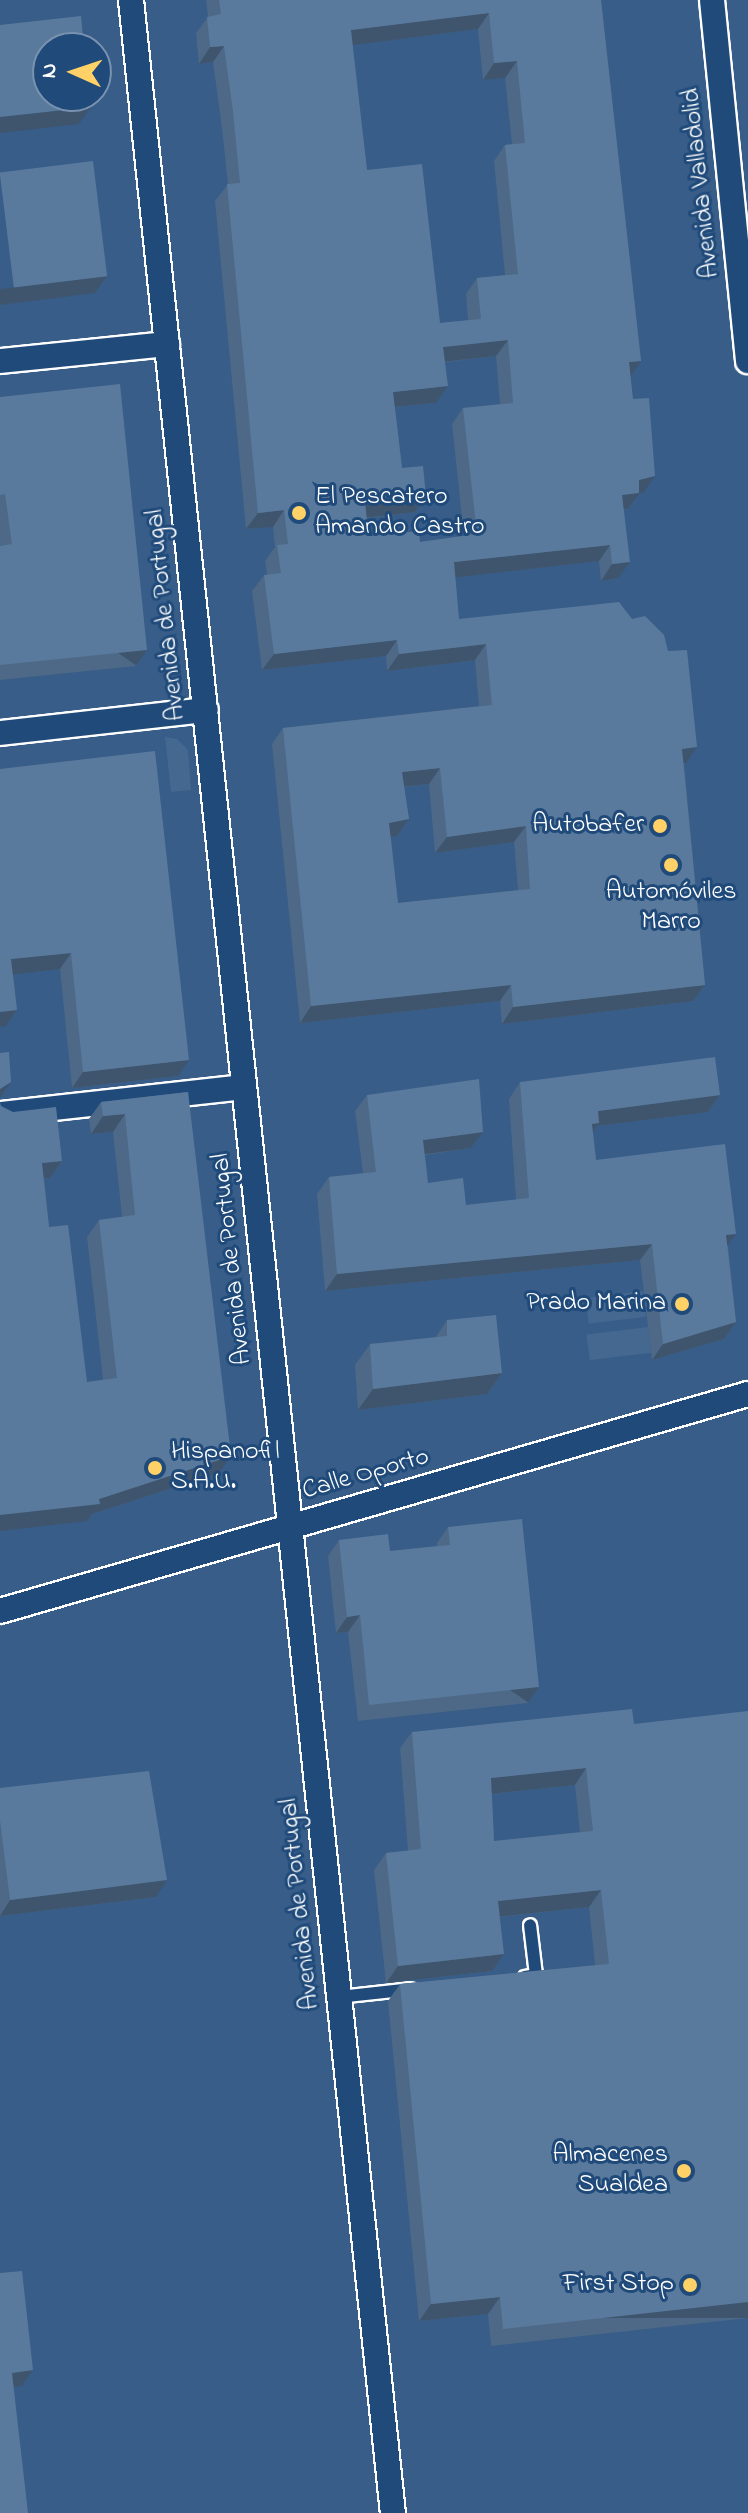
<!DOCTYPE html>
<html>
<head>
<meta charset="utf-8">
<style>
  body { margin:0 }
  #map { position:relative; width:748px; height:2513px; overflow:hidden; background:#28517f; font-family:"Indie Flower",sans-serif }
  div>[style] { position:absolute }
  .built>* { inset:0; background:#375d88 }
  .green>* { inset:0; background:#446890; transform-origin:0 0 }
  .roads { filter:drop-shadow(2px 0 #fff) drop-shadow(-2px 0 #fff) drop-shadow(0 2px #fff) drop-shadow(0 -2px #fff) }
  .lane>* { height:12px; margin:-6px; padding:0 6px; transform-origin:6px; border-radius:6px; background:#1f4a7a }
  .street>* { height:24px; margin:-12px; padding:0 12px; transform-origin:12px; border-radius:12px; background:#1f4a7a }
  .wall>* { inset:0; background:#4d6987 }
  .shaded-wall>* { inset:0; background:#3f556e; transform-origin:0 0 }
  .building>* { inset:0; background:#5a7a9d; transform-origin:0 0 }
  .dots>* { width:22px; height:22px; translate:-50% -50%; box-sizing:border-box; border:4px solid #1f4a7a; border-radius:50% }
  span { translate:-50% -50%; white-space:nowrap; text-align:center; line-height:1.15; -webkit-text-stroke:6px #1f4a7a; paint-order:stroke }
  .street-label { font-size:26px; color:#fff }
  .poi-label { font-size:26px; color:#fff }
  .left { translate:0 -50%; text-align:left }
  .right { translate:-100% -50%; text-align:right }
  .north { position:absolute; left:32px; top:32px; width:80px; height:80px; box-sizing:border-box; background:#1f4a7a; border:2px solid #7992af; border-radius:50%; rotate:273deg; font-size:22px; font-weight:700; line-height:32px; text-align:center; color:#fff }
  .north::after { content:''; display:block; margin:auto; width:28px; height:36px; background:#ffd166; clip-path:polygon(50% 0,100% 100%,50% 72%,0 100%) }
</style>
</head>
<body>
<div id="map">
  <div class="built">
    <i style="clip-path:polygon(evenodd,0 0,748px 0,748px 2513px,0 2513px,0 0,48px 48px,96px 48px,96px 96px,48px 96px,48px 48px)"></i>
  </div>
  <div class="green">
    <i style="clip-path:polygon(165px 737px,177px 739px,188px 750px,191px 790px,171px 792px)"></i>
    <i style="left:643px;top:1291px;width:26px;height:58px;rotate:83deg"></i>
    <i style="left:648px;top:1327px;width:26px;height:62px;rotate:83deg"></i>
  </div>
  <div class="roads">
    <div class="lane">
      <i style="left:525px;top:1977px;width:11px;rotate:-10deg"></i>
      <i style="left:536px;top:1975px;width:50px;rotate:-96.8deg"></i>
      <i style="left:339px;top:1997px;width:72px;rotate:-6.3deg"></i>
    </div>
    <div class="street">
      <i style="left:131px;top:0;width:2527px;rotate:84.05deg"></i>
      <i style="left:712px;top:0;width:363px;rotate:84.3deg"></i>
      <i style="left:0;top:361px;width:168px;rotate:-5.8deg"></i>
      <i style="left:0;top:733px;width:207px;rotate:-6.4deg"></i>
      <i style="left:0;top:1114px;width:245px;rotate:-6.3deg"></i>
      <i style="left:0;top:1611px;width:779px;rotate:-16.18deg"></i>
    </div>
  </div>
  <div class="wall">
    <i style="clip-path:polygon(evenodd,206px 0,601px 0,641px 361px,630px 376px,643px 493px,639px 494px,628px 509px,624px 510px,618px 578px,601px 581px,599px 561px,455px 577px,459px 619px,686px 763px,684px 764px,705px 985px,693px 1001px,502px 1024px,500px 1001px,300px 1023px,272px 744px,283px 728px,479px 706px,475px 660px,387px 671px,386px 656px,262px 670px,252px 591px,264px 575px,267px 575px,265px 561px,275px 547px,273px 527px,246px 529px,215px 201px,228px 184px,222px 128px,213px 62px,199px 64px,196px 33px,208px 17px,206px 0,478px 29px,483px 80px,505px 78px,512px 144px,505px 145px,494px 161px,505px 275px,477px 278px,466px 294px,468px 320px,440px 323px,367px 170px,352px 45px,478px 29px,206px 0,496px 356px,500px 404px,463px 408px,452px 424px,464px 536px,420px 542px,369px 536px,367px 518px,415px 512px,426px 496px,402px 468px,395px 407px,436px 403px,445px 362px,496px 356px,206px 0,429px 784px,435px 853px,514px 842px,518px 890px,398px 903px,391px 837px,397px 836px,409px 819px,404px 787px,429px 784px)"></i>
    <i style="clip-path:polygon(0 397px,136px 666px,0 680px)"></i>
    <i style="clip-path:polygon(0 769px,178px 1076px,72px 1088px,60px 969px,13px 974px,17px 1010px,6px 1026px)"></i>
    <i style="clip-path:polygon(520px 1082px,720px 1095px,708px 1112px,597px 1126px,593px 1132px,596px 1160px,728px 1245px,736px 1322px,724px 1339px,652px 1360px,640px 1260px,325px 1291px,317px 1194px,329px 1177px,363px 1173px,355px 1111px,367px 1095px,483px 1132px,471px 1148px,425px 1155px,428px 1183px,466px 1205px,516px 1200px,509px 1099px)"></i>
    <i style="clip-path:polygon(188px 1092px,219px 1473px,92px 1514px,87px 1521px,1px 1106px,62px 1161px,50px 1178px,44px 1179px,49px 1227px,87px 1382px,103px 1380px,87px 1237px,99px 1220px,122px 1217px,113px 1132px,91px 1134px,89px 1119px,101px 1102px)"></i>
    <i style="clip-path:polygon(447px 1320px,502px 1373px,487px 1394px,358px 1410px,355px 1365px,370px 1344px,435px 1338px)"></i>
    <i style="clip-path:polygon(448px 1527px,528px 1703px,358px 1721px,348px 1632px,336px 1633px,328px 1556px,339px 1540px,390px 1551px,437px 1546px,437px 1543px)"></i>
    <i style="clip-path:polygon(evenodd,634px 1724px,748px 2318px,491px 2346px,488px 2314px,419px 2321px,388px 2001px,400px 1984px,595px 1965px,589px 1907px,500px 1917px,492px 1971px,386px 1983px,374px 1870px,386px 1853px,408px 1851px,400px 1748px,412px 1732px,634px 1724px,575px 1785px,580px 1832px,494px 1841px,492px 1794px,575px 1785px)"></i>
    <i style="clip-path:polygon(0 1788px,156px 1897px,0 1916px)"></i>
  </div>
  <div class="shaded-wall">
    <i style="clip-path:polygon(489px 13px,478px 29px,339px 47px,351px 30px)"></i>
    <i style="clip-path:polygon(224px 46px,213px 62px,199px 64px,210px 47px)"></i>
    <i style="clip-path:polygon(517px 61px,505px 78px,483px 80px,494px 63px)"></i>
    <i style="clip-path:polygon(91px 107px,79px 124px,0 133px,0 117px)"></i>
    <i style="clip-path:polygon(107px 276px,95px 293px,0 305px,0 289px)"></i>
    <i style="clip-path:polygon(508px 340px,496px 356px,431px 363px,443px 347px)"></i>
    <i style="clip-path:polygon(641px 361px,630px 377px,629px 362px)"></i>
    <i style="clip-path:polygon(448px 386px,436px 403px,382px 408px,393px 392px)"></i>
    <i style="clip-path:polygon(655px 476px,643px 493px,639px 494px,628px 509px,611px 511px,622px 495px,639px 480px)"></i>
    <i style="clip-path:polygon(426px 496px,415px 512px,354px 519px,365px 503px)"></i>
    <i style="clip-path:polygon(284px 510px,273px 527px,246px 529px,258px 513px)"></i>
    <i style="clip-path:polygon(610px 545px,599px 561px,442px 579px,454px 562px)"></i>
    <i style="clip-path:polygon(630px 562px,618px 578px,601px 581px,612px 564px)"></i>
    <i style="clip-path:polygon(397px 640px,386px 656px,262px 670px,274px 654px)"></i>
    <i style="clip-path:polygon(486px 644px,475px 660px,387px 671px,399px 654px)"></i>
    <i style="left:147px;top:650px;width:19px;height:148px;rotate:125deg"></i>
    <i style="clip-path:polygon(697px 747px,686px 763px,671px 765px,682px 749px)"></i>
    <i style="clip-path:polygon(440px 768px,429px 784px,390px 788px,402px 772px)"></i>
    <i style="clip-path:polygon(409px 819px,397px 836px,378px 839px,389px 823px)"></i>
    <i style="clip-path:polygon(526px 826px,514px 842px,435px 853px,447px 837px)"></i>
    <i style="clip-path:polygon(71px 953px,60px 969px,0 976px,11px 959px)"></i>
    <i style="clip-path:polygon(511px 985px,500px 1001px,300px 1023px,311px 1006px)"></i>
    <i style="clip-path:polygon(705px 985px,693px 1001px,502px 1024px,513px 1007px)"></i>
    <i style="clip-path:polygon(17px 1010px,6px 1026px,0 1027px,0 1012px)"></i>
    <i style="clip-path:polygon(189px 1060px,178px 1076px,72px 1088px,83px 1072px)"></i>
    <i style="clip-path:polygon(11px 1082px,0 1098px,0 1089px)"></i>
    <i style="clip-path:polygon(720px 1095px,708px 1112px,597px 1126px,588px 1140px,580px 1141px,598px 1111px)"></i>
    <i style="clip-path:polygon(125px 1114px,113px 1132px,91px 1134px,103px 1116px)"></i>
    <i style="clip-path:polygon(483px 1132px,471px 1148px,411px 1156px,423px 1140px)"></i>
    <i style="clip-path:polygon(62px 1161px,50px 1178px,30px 1180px,42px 1163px)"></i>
    <i style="clip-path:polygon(736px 1234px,724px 1250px,726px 1235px)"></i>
    <i style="clip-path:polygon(652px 1244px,640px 1260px,325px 1291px,337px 1274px)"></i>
    <i style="clip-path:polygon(736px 1322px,724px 1339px,652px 1360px,663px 1344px)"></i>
    <i style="clip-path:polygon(502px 1373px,487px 1394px,358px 1410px,373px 1389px)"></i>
    <i style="clip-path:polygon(231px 1456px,219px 1473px,92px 1514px,87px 1521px,0 1531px,0 1515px,99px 1499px)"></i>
    <i style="clip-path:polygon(360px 1615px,348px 1632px,336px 1633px,347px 1617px)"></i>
    <i style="left:539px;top:1687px;width:19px;height:171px;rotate:125deg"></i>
    <i style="clip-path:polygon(586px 1768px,575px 1785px,480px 1795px,491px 1778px)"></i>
    <i style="clip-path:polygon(167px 1880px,156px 1897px,0 1916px,10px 1900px)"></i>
    <i style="clip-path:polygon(601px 1890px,589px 1907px,487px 1918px,498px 1901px)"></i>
    <i style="clip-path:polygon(504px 1954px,492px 1971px,386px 1983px,398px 1966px)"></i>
    <i style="clip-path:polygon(500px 2297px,488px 2314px,419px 2321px,431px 2304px)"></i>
    <i style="left:748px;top:2302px;width:16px;height:246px;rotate:90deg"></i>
    <i style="clip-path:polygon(33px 2370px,22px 2386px,1px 2389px,12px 2373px)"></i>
  </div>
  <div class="building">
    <i style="clip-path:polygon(evenodd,219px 0,601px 0,641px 361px,629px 362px,633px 399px,649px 398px,655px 476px,639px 480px,639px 493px,622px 495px,630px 562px,612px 564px,610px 545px,454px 562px,459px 619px,619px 602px,632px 619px,645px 616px,664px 635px,668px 651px,687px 650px,697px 747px,682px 749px,705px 985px,513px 1007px,511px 985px,311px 1006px,283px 728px,492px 705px,486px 644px,399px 654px,397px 640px,274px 654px,264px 575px,281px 573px,277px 545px,288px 544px,284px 510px,258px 513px,227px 184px,240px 183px,233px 111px,224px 46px,210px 47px,207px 17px,221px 14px,219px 0,489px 13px,494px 63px,517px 61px,525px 143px,505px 145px,518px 274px,477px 278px,481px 319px,440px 323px,422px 164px,367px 170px,351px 30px,489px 13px,219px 0,508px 340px,513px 403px,463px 408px,477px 534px,420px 542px,419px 531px,369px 536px,365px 503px,426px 496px,423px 466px,402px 468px,393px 392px,448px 386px,443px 347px,508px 340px,219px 0,440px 768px,447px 837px,526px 826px,530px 889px,398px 903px,389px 823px,409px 819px,402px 772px,440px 768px)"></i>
    <i style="clip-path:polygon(81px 16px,84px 48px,48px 48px,48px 96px,90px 96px,91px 107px,0 117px,0 25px)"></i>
    <i style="left:93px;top:161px;width:116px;height:94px;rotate:83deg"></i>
    <i style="clip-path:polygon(120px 384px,147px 650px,0 665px,0 546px,12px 544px,5px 494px,0 495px,0 397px)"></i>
    <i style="clip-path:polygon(155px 751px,189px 1060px,83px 1072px,71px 953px,11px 959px,17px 1010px,0 1012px,0 769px)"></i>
    <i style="clip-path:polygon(9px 1052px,11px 1082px,0 1089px,0 1053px)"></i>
    <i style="clip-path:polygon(715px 1057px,720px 1095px,598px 1111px,599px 1123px,592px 1124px,596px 1160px,725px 1144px,736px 1234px,726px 1235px,736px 1322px,663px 1344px,652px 1244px,337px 1274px,329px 1177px,376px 1172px,367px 1095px,479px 1079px,483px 1132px,423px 1140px,428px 1183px,463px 1178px,466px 1205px,529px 1198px,520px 1082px)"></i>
    <i style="clip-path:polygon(188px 1092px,231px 1456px,99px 1499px,100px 1504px,0 1515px,0 1102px,1px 1106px,13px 1112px,56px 1107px,62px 1161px,42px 1163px,49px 1227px,68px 1225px,87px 1382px,117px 1378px,99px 1220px,135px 1215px,125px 1114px,103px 1116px,101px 1102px)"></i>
    <i style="clip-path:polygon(496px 1315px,502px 1373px,373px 1389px,370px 1344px,447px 1336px,447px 1320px)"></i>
    <i style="clip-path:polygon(522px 1519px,539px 1687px,369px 1705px,360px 1615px,347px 1617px,339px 1540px,388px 1534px,390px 1551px,450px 1545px,448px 1527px)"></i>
    <i style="clip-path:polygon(evenodd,632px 1709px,634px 1724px,748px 1711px,748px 2302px,503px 2329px,500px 2297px,431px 2304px,400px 1984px,609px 1964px,601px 1890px,498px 1901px,504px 1954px,398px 1966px,386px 1853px,421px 1849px,412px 1732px,632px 1709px,586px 1768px,593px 1831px,494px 1841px,491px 1778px,586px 1768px)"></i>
    <i style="clip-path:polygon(149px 1771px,167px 1880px,10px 1900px,0 1820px,0 1788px)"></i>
    <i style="clip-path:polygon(22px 2271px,33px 2370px,12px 2373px,28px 2513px,0 2513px,0 2273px)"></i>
  </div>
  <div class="dots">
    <i style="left:299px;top:513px;background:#ffd166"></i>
    <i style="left:660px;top:826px;background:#ffd166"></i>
    <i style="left:671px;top:865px;background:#ffd166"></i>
    <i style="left:682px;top:1304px;background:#ffd166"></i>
    <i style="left:155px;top:1468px;background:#ffd166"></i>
    <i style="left:684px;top:2171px;background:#ffd166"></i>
    <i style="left:690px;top:2285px;background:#ffd166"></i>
  </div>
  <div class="street-label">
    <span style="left:702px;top:183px;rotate:-96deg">Avenida Valladolid</span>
    <span style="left:167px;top:615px;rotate:-96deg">Avenida de Portugal</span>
    <span style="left:233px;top:1259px;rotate:-96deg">Avenida de Portugal</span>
    <span style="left:366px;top:1475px;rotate:-16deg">Calle Oporto</span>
    <span style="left:301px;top:1904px;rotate:-96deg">Avenida de Portugal</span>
  </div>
  <div class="poi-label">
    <span class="left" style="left:315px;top:513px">El Pescatero<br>Amando Castro</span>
    <span class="right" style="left:644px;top:826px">Autobafer</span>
    <span style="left:671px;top:908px">Automóviles<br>Marro</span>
    <span class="right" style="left:666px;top:1304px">Prado Marina</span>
    <span class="left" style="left:171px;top:1468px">Hispanofil<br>S.A.U.</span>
    <span class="right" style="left:668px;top:2171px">Almacenes<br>Sualdea</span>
    <span class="right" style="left:674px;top:2285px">First Stop</span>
  </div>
  <div class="north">N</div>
</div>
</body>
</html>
